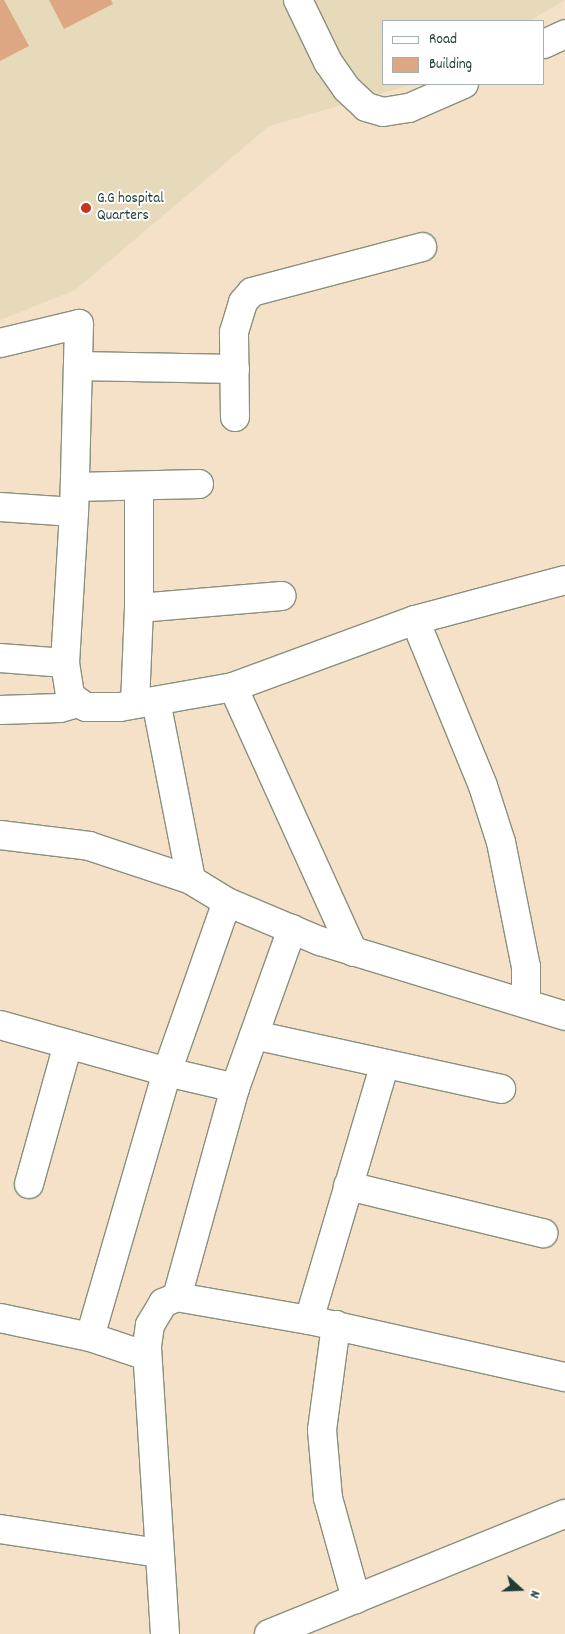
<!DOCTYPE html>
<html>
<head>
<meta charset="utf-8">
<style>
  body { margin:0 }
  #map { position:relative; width:565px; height:1634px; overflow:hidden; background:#f4e1c7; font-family:Dekko,sans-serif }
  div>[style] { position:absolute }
  .built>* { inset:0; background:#e6daba }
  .building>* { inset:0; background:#dea784 }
  .roads { filter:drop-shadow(1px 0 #8a8f7e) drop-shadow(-1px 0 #8a8f7e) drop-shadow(0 1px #8a8f7e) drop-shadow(0 -1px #8a8f7e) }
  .minor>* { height:28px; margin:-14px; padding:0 14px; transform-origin:14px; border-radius:14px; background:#fff }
  .dots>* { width:14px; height:14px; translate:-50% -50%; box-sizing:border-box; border:2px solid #fff; border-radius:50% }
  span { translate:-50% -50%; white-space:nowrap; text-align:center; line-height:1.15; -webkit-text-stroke:4px #fff; paint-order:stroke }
  .poi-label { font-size:15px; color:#1f3d34 }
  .left { translate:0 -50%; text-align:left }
  .legend { position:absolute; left:382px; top:20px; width:162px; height:65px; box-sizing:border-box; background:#fff; border:1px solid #a5b1ae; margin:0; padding:6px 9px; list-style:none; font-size:15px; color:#1f3d34 }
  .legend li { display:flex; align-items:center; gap:10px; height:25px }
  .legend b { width:25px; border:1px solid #a5b1ae }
  .north { position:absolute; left:495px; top:1564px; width:50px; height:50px; -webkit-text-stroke:4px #fff; paint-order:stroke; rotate:110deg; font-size:14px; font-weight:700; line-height:20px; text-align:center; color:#1f3d34 }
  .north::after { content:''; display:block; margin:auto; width:18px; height:22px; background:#1f3d34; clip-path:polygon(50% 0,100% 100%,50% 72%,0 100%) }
</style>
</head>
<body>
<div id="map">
  <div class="built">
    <i style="clip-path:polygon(0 0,565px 0,529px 21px,384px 21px,384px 84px,414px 84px,269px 126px,75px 290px,0 320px)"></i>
  </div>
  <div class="building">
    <i style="clip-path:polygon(0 0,4px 0,29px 46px,0 61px)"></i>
    <i style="clip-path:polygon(49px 0,111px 0,113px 4px,64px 29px)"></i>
  </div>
  <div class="roads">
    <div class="minor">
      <i style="left:298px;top:0;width:69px;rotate:64.2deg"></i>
      <i style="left:328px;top:62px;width:33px;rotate:55deg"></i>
      <i style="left:347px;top:89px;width:26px;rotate:43deg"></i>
      <i style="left:366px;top:107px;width:18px;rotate:16deg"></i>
      <i style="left:383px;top:112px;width:26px;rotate:-9deg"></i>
      <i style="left:409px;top:108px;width:60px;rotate:-23.6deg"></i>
      <i style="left:544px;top:44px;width:23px;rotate:-25deg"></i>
      <i style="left:0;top:343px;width:81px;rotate:-13.5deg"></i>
      <i style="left:79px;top:324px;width:188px;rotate:91.5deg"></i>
      <i style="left:74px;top:512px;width:151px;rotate:93.4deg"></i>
      <i style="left:65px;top:663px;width:33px;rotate:81deg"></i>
      <i style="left:70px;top:696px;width:19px;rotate:35deg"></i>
      <i style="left:86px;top:707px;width:34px"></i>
      <i style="left:120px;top:707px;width:115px;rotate:-10deg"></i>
      <i style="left:233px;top:687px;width:194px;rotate:-20.2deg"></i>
      <i style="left:415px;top:620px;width:155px;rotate:-14.9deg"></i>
      <i style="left:78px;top:366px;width:157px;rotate:1.1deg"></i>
      <i style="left:235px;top:417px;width:85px;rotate:-90.7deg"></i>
      <i style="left:234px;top:332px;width:31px;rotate:-73deg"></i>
      <i style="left:243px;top:302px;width:13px;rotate:-48deg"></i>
      <i style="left:252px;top:292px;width:176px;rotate:-14.8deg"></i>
      <i style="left:75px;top:487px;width:124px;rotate:-1.4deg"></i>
      <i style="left:0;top:507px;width:74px;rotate:3.9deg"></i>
      <i style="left:139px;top:608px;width:143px;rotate:-4.8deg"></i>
      <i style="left:415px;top:620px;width:179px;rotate:67.7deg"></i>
      <i style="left:483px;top:786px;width:59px;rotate:72.2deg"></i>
      <i style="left:501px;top:842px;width:127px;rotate:78.7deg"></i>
      <i style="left:526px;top:967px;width:36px;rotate:90deg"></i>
      <i style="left:0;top:658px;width:65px;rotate:4.4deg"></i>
      <i style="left:233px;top:687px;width:291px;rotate:65.6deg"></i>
      <i style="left:156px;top:701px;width:182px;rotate:78.9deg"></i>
      <i style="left:135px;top:704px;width:96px;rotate:-87.6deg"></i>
      <i style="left:139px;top:608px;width:122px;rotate:-90deg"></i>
      <i style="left:0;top:710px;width:60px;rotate:-1.9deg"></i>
      <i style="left:60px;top:708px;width:19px;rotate:-16deg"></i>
      <i style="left:0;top:835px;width:90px;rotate:7deg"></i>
      <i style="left:89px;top:846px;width:108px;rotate:18.4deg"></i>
      <i style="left:191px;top:880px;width:42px;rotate:31.4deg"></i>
      <i style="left:227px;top:902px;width:101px;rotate:22.8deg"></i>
      <i style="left:320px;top:941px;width:256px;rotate:17deg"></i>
      <i style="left:0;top:1025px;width:173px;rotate:15.7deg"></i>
      <i style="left:167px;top:1072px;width:70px;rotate:13.2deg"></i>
      <i style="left:254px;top:1035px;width:253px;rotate:12.3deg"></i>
      <i style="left:29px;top:1184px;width:145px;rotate:-74.4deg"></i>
      <i style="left:348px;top:1186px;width:201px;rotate:13.6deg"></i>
      <i style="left:177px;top:1297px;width:217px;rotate:-74.5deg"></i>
      <i style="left:235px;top:1088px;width:169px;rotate:-70.3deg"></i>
      <i style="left:0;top:1318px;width:92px;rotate:11.9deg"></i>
      <i style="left:90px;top:1337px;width:60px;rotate:18.4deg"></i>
      <i style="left:309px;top:1320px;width:267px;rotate:-73.5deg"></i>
      <i style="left:336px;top:1325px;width:106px;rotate:97.6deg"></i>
      <i style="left:322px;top:1430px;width:68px;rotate:85deg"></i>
      <i style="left:328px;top:1498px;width:105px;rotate:74.5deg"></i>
      <i style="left:90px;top:1337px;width:276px;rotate:-73.8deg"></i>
      <i style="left:167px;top:1072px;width:180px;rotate:-70.6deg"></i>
      <i style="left:0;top:1529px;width:160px;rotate:8.6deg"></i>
      <i style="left:165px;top:1634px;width:289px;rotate:-93.6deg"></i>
      <i style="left:147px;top:1346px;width:21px;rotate:-82deg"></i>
      <i style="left:150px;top:1325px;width:26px;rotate:-59deg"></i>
      <i style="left:163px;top:1303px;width:15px;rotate:-23deg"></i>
      <i style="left:177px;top:1297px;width:134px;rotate:9.9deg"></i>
      <i style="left:309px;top:1320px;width:262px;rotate:12.6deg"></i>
      <i style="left:269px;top:1634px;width:319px;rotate:-22.1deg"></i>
    </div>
  </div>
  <div class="dots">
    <i style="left:86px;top:208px;background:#c8321e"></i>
  </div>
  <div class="poi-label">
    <span class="left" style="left:97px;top:208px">G.G hospital<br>Quarters</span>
  </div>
  <ul class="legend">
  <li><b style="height:6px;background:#fff"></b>Road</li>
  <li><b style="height:14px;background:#dea784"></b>Building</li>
  </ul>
  <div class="north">N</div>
</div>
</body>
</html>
